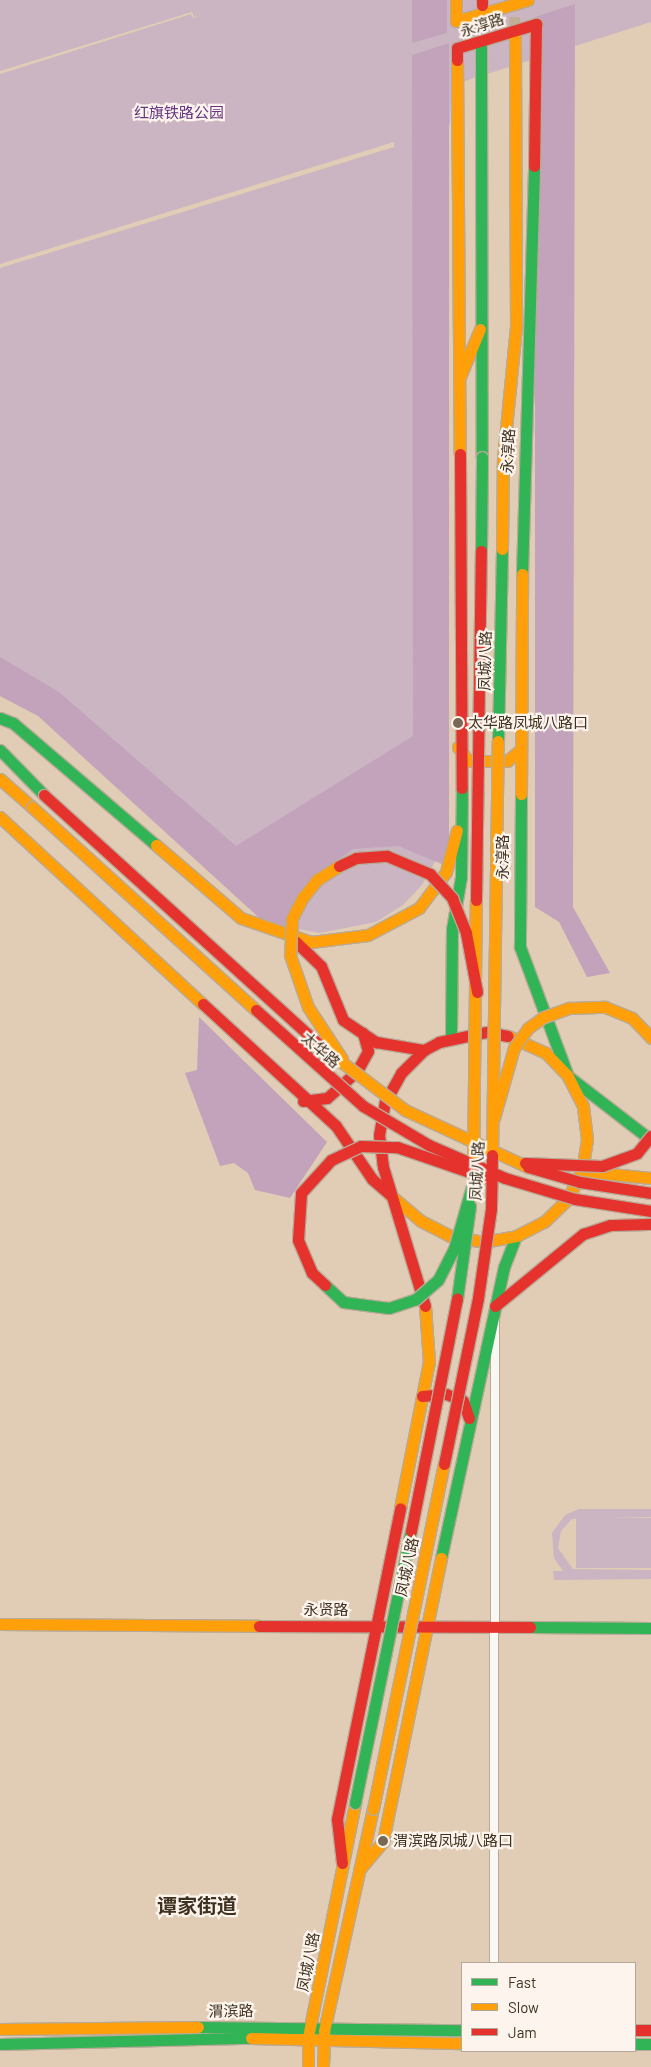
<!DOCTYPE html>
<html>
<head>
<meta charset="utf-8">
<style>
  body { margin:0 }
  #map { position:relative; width:651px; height:2067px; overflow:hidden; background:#e1cdb5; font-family:Barlow,"Noto Sans SC",sans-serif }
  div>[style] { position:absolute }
  .green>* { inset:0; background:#ccb5c2; transform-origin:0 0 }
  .forest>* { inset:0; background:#c2a3bb }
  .secondary-tunnel>* { height:11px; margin-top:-5.5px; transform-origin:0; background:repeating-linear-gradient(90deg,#c1ae97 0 11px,transparent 0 16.5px) }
  .roads { filter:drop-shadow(1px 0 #b9aa97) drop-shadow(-1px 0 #b9aa97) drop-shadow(0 1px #b9aa97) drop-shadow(0 -1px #b9aa97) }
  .street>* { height:8px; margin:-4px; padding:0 4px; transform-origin:4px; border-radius:4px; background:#faf8f4 }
  .fast>* { height:11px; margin:-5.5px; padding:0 5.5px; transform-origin:5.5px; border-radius:5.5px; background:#30b455 }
  .slow>* { height:11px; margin:-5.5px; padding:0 5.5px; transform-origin:5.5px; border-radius:5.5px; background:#ff9f0a }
  .jam>* { height:11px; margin:-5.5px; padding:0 5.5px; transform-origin:5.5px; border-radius:5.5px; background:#e5322d }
  .bridges { filter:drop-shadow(1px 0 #b9aa97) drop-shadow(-1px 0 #b9aa97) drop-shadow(0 1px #b9aa97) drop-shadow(0 -1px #b9aa97) }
  .fast-bridge>* { height:11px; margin:-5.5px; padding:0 5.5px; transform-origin:5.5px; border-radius:5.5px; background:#30b455 }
  .slow-bridge>* { height:11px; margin:-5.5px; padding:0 5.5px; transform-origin:5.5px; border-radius:5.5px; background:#ff9f0a }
  .jam-bridge>* { height:11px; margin:-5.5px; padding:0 5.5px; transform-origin:5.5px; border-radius:5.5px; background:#e5322d }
  .dots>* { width:14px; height:14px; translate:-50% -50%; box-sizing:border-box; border:2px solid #fdf5ed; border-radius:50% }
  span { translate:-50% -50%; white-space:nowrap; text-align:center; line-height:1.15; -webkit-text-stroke:4.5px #fdf5ed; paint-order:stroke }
  .street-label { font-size:15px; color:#3f311f }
  .park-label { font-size:15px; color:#673482 }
  .poi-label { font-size:15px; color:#3f311f }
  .left { translate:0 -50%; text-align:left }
  .district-label { font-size:20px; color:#3f311f; font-weight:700 }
  .legend { position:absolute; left:461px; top:1962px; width:175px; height:90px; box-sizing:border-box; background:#fdf5ed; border:1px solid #b1a79b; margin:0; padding:6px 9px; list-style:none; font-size:15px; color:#3f311f }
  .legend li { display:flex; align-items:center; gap:10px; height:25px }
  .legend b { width:25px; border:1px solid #b1a79b }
</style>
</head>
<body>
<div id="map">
  <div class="green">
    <i style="clip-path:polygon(0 0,651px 0,651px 22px,452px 85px,450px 124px,410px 136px,416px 135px,413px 741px,230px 850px,10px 673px,0 659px,0 268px,394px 147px,394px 142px,0 264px,0 74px,191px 14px,193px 18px,202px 15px,194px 17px,192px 12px,0 71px)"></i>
    <i style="clip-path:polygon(445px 773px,449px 791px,440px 853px,422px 885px,403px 905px,376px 922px,320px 933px,285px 927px,247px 907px)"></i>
    <i style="clip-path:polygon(579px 1509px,651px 1509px,651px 1517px,572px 1519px,561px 1531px,558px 1548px,573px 1569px,651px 1570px,651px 1579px,554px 1580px,553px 1571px,563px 1571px,554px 1558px,552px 1533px,565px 1515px)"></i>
    <i style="left:576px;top:1518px;width:75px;height:50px"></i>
  </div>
  <div class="forest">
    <i style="clip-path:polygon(412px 0,447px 0,447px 33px,412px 43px)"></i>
    <i style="clip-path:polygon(575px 4px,573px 907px,610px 973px,587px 977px,559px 922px,535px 907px,535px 17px)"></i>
    <i style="clip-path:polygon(449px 43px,449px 867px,398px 846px,353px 849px,305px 884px,288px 930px,267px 925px,38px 716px,0 696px,0 657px,59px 692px,236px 846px,413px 736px,412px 55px)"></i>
    <i style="clip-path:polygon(199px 1017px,327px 1142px,290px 1198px,255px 1190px,248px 1173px,234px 1163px,220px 1166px,185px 1073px,197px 1070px)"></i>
  </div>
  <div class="secondary-tunnel">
    <i style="left:514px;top:0;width:37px;rotate:88deg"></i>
    <i style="left:481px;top:47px;width:42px;rotate:-88.6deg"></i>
  </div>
  <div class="roads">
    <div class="street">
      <i style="left:494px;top:1963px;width:643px;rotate:-89.91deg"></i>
    </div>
    <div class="fast">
      <i style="left:481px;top:47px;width:410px;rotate:89.9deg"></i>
      <i style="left:522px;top:574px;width:408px;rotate:-88.3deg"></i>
      <i style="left:0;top:718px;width:14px;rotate:21deg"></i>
      <i style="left:13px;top:723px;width:188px;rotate:40.5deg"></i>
      <i style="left:0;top:750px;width:63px;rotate:45.6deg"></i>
      <i style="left:521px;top:794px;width:153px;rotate:90.4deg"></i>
      <i style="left:520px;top:947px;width:138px;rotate:69.6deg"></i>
      <i style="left:568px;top:1076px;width:105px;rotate:37.6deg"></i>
      <i style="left:451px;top:1039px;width:110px;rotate:-89.5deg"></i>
      <i style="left:452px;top:929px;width:53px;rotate:-80.2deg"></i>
      <i style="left:461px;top:877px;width:89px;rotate:-89.4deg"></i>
      <i style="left:441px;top:1558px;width:298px;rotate:-77.8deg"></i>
      <i style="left:504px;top:1267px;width:33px;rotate:-69deg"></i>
      <i style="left:530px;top:1627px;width:121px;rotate:0.5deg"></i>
      <i style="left:198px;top:2027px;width:264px;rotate:0.7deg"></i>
      <i style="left:0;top:2044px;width:251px;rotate:-1.4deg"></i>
      <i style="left:635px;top:2044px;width:16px"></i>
    </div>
    <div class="slow">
      <i style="left:456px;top:0;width:21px;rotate:90deg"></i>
      <i style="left:456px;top:21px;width:75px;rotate:-16.3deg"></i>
      <i style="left:457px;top:60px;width:394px;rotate:89.6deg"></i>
      <i style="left:460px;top:377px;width:52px;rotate:-67.4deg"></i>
      <i style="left:503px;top:459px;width:133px;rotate:-84.4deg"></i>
      <i style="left:516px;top:327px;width:290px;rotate:-90.2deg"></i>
      <i style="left:458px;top:747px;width:17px;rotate:54deg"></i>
      <i style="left:468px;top:761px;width:39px"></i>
      <i style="left:507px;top:761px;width:16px;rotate:-40deg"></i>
      <i style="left:0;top:779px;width:43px;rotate:41.2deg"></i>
      <i style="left:521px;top:794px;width:220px;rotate:-89.7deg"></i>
      <i style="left:0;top:817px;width:276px;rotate:42.7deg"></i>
      <i style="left:156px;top:845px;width:112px;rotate:40.7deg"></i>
      <i style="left:241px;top:918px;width:74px;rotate:18.9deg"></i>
      <i style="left:311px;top:942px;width:57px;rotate:-7deg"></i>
      <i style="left:368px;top:935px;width:58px;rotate:-27.9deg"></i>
      <i style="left:419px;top:908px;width:45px;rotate:-53.1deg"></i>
      <i style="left:446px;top:872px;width:43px;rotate:-75.3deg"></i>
      <i style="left:582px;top:1171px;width:69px;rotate:5.8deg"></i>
      <i style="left:389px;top:1194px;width:42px;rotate:40.2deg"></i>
      <i style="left:421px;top:1221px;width:33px;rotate:27deg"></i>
      <i style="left:450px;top:1236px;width:34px;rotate:10deg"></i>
      <i style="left:483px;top:1242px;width:34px;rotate:-10deg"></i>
      <i style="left:516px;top:1236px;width:31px;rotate:-27deg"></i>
      <i style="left:544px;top:1222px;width:32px;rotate:-44deg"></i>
      <i style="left:567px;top:1200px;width:33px;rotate:-63deg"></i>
      <i style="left:582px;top:1171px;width:32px;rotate:-81deg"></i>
      <i style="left:587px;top:1139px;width:33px;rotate:-97deg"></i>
      <i style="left:583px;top:1106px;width:34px;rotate:-117deg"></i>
      <i style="left:568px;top:1076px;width:32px;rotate:-134deg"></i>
      <i style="left:546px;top:1053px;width:42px;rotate:-155.9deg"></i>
      <i style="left:400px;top:1508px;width:149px;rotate:-78.8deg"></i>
      <i style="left:429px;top:1362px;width:56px;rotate:-94.1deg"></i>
      <i style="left:0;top:1624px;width:259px;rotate:0.4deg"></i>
      <i style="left:359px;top:1870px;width:38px;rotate:-50deg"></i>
      <i style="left:383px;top:1841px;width:289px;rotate:-78.4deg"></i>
      <i style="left:0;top:2029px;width:198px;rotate:-0.6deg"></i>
      <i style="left:251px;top:2038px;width:211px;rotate:1.4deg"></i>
      <i style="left:308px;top:2067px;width:30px;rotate:-90deg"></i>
      <i style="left:308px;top:2037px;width:239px;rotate:-78.6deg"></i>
      <i style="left:323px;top:2067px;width:36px;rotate:-88deg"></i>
      <i style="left:324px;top:2031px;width:227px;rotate:-77.6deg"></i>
    </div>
    <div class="jam">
      <i style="left:482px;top:0;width:5px;rotate:90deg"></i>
      <i style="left:457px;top:60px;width:12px;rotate:-90deg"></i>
      <i style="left:457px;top:48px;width:83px;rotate:-16.9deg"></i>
      <i style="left:536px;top:24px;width:142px;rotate:90.8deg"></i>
      <i style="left:460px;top:454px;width:334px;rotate:89.7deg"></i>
      <i style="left:295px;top:941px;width:36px;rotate:44deg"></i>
      <i style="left:321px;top:966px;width:58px;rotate:67.8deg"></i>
      <i style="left:343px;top:1020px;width:40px;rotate:34deg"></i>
      <i style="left:376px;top:1042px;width:49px;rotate:9.5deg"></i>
      <i style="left:203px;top:1004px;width:180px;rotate:42.5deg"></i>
      <i style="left:336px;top:1126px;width:64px;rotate:55.8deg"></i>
      <i style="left:372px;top:1179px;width:23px;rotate:41deg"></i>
      <i style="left:303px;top:1101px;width:24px;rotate:-7deg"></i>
      <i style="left:327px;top:1098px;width:40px;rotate:-42deg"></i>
      <i style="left:357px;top:1071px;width:23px;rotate:-61deg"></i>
      <i style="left:368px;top:1051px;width:19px;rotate:-106deg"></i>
      <i style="left:425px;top:1306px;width:145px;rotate:-106.8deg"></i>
      <i style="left:383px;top:1167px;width:32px;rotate:-97deg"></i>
      <i style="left:379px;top:1135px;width:34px;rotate:-80deg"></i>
      <i style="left:385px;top:1102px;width:33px;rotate:-61deg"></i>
      <i style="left:401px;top:1073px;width:33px;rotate:-45deg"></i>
      <i style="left:424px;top:1050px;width:17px;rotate:-28deg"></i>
      <i style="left:439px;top:1042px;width:49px;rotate:-11.8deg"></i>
      <i style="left:487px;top:1032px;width:21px;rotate:11deg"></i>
      <i style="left:495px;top:1306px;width:114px;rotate:-39.3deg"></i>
      <i style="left:583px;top:1234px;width:28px;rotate:-18deg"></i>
      <i style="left:610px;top:1225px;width:41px;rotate:-1.4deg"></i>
      <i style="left:422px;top:1396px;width:24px;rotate:-5deg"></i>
      <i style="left:446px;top:1394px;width:18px;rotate:22deg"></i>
      <i style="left:463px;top:1401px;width:18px;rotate:71deg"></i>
      <i style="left:259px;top:1626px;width:271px;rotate:0.2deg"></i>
      <i style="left:342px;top:1863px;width:44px;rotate:-96.5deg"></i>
      <i style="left:337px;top:1819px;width:317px;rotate:-78.5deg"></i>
      <i style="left:635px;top:2030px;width:16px"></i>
    </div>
  </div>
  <div class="bridges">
    <div class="fast-bridge">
      <i style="left:481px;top:551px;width:94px;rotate:-89.4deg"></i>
      <i style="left:498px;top:741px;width:192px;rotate:-88.8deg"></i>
      <i style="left:325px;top:1285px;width:25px;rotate:43deg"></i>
      <i style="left:343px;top:1302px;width:46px;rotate:7.4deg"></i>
      <i style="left:389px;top:1308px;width:28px;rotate:-18deg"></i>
      <i style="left:416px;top:1299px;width:29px;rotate:-41deg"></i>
      <i style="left:438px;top:1280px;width:35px;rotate:-63deg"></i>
      <i style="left:454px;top:1249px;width:66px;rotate:-74.1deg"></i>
      <i style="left:457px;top:1299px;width:94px;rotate:-82deg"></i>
      <i style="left:355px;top:1803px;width:278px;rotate:-78.4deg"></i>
    </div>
    <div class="slow-bridge">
      <i style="left:502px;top:549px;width:90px;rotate:-89.4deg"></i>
      <i style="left:32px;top:807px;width:302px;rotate:42.2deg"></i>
      <i style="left:339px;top:866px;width:26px;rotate:148deg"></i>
      <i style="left:317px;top:880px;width:22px;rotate:129deg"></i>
      <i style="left:303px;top:897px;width:25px;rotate:117deg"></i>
      <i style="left:292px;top:919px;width:36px;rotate:93deg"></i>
      <i style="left:290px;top:955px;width:55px;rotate:70.9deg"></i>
      <i style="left:308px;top:1007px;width:62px;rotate:56.8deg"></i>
      <i style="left:323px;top:1048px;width:103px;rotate:37.1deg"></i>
      <i style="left:405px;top:1110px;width:136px;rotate:24.9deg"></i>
      <i style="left:494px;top:1118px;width:73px;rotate:-74.1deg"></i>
      <i style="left:514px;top:1048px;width:24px;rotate:-55deg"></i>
      <i style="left:528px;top:1028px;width:19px;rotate:-35deg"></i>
      <i style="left:544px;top:1017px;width:27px;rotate:-20deg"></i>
      <i style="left:569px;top:1008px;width:36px;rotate:-2deg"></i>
      <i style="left:605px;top:1007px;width:29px;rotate:22deg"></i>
      <i style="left:632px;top:1018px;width:28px;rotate:46deg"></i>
      <i style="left:492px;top:1155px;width:414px;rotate:-89.2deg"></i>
      <i style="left:473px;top:1173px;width:273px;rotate:-89.4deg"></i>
      <i style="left:373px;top:1809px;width:352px;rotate:-78.4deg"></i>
    </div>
    <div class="jam-bridge">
      <i style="left:44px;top:795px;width:377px;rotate:42.2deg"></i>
      <i style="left:339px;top:866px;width:19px;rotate:-25deg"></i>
      <i style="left:356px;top:858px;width:31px;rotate:-4deg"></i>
      <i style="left:387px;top:856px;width:47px;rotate:22.7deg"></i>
      <i style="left:430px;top:874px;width:33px;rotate:47deg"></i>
      <i style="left:452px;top:898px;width:38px;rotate:68deg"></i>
      <i style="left:466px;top:933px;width:60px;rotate:79.4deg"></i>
      <i style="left:476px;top:900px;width:349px;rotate:-89.2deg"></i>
      <i style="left:256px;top:1010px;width:144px;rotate:41.9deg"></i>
      <i style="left:363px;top:1106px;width:77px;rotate:30.6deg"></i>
      <i style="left:429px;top:1145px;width:83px;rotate:23.5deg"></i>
      <i style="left:505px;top:1178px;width:73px;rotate:16.7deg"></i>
      <i style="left:575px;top:1199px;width:77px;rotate:9deg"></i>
      <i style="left:525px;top:1163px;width:77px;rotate:2.2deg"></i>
      <i style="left:602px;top:1166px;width:37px;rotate:-20deg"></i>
      <i style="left:637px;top:1153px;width:22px;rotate:-51deg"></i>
      <i style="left:528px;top:1167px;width:54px;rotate:16.1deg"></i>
      <i style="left:580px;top:1182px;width:72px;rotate:8.8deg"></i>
      <i style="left:325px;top:1285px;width:18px;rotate:-137deg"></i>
      <i style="left:312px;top:1273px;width:36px;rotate:-113deg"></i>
      <i style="left:298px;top:1240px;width:47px;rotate:-86.3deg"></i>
      <i style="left:301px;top:1193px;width:45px;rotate:-47.7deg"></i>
      <i style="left:331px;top:1160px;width:33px;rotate:-25deg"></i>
      <i style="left:361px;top:1146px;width:36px;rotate:2deg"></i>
      <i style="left:397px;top:1147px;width:95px;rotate:19deg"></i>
      <i style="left:444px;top:1464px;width:169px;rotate:-78.4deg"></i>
      <i style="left:478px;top:1298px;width:90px;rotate:-81.7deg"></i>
      <i style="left:491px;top:1209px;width:54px;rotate:-88.9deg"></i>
      <i style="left:411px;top:1531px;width:237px;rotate:-78.8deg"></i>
    </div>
  </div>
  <div class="dots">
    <i style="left:458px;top:723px;background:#786854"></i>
    <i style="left:383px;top:1841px;background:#786854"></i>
  </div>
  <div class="street-label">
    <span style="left:482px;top:25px;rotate:-18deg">永淳路</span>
    <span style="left:508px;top:451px;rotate:-87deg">永淳路</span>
    <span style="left:485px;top:661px;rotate:-89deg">凤城八路</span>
    <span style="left:503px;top:857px;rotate:-90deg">永淳路</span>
    <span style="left:321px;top:1050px;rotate:41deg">太华路</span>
    <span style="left:477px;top:1171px;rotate:-87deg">凤城八路</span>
    <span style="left:407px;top:1567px;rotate:-78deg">凤城八路</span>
    <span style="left:326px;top:1610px">永贤路</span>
    <span style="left:308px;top:1962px;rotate:-79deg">凤城八路</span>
    <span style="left:231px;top:2011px;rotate:-1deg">渭滨路</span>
  </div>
  <div class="park-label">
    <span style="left:179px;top:113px">红旗铁路公园</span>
  </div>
  <div class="poi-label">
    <span class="left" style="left:468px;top:723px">太华路凤城八路口</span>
    <span class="left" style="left:393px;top:1841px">渭滨路凤城八路口</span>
  </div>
  <div class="district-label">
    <span style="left:197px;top:1905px">谭家街道</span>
  </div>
  <ul class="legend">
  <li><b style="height:6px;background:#30b455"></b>Fast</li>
  <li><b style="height:6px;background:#ff9f0a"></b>Slow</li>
  <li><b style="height:6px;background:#e5322d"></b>Jam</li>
  </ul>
</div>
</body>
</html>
